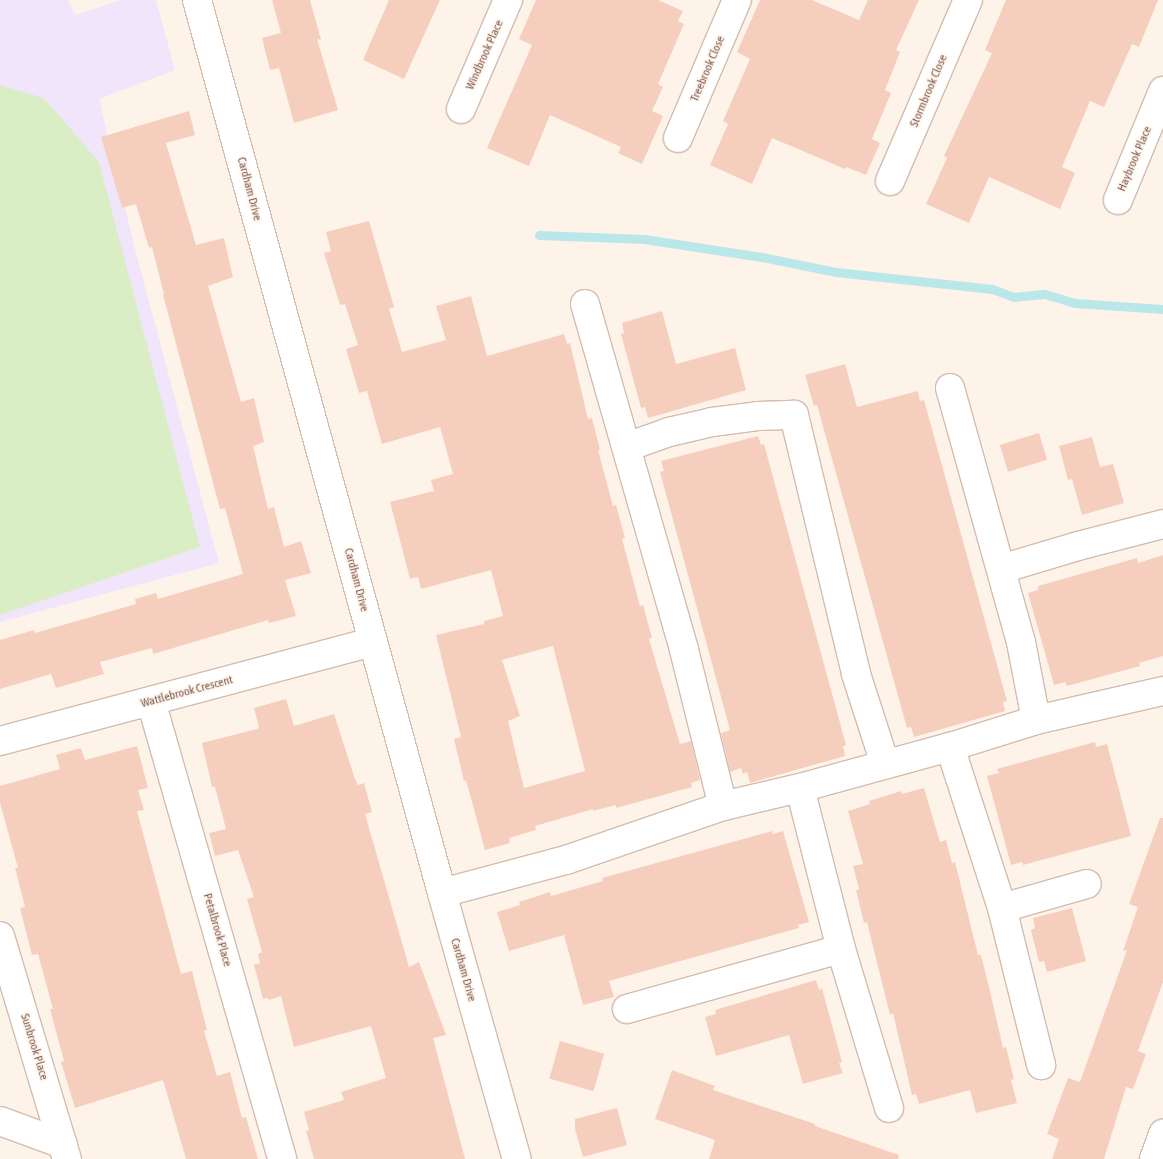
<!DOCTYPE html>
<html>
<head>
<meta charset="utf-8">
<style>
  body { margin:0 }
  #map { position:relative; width:1163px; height:1159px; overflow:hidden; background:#fef3e9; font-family:"Asap Condensed",sans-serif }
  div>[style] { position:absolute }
  .education>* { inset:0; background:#f1e5fb }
  .green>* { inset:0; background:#daeec5 }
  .stream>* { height:9px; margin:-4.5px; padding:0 4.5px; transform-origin:4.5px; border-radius:4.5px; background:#bae8ea }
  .building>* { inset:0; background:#f6cebe; transform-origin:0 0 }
  .roads { filter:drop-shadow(1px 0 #d4bcaf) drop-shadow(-1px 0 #d4bcaf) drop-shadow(0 1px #d4bcaf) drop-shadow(0 -1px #d4bcaf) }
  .minor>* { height:28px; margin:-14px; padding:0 14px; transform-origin:14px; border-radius:14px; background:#fff }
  span { translate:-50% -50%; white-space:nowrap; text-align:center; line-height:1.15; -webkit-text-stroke:4.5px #fff8f1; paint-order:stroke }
  .street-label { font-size:12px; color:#7c5649 }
</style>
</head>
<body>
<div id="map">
  <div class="education">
    <i style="clip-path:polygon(0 0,68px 0,75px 15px,121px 0,156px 0,175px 70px,99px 99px,135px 249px,219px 563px,0 622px)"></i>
  </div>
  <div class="green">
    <i style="clip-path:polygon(0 85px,44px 98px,99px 162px,200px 547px,0 615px)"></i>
  </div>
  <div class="stream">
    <i style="left:539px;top:235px;width:105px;rotate:2.2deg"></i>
    <i style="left:644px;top:239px;width:119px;rotate:8.7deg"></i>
    <i style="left:762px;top:257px;width:76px;rotate:11.5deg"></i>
    <i style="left:836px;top:272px;width:157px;rotate:6.2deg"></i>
    <i style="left:992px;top:289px;width:23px;rotate:20deg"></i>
    <i style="left:1014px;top:297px;width:31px;rotate:-6deg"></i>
    <i style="left:1045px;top:294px;width:31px;rotate:17deg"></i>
    <i style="left:1075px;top:303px;width:88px;rotate:3.9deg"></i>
  </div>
  <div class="building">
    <i style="clip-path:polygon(272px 0,310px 0,321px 40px,317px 39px,338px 110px,294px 123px,279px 68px,270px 70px,262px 38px,281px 33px)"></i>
    <i style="clip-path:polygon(389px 0,440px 0,404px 79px,363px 60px)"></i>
    <i style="clip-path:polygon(536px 0,658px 0,683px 11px,678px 21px,684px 24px,658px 84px,663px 87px,652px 111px,663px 116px,642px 164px,618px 153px,621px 147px,550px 115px,529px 166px,487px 148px,532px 45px,519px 39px)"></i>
    <i style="clip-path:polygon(760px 0,812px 0,859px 20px,868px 0,919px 0,896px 50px,900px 52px,885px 90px,891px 93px,872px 139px,880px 143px,866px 175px,846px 167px,845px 169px,772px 138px,752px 184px,710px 165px,728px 124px,723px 121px,750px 59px,737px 52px)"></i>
    <i style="clip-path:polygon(1006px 0,1158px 0,1139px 47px,1132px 44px,1104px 107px,1090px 101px,1062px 167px,1075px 173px,1060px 209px,989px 177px,969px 223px,926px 204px,947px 158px,944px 156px,992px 53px,985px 50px)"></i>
    <i style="clip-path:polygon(189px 111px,195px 135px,166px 143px,196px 245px,224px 238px,233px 277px,208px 286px,241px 402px,254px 398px,264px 442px,253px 446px,268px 509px,274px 507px,284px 547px,301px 541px,311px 573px,285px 580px,296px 616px,269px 623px,268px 620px,153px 654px,152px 648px,100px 662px,104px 674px,56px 688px,51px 674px,0 689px,0 640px,34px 630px,35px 633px,136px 604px,135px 599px,156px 593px,158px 599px,243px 574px,225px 508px,220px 509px,163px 295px,164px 294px,152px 247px,149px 248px,136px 204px,122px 208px,101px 137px)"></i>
    <i style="clip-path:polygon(evenodd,369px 221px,394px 307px,389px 309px,402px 352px,446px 340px,436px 306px,471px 296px,487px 356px,564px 334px,567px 344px,570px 343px,588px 419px,592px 418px,600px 450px,598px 450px,613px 506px,616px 505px,625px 538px,622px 539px,628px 561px,640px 606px,643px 605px,652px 638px,649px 639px,680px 744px,691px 741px,700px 780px,691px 783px,692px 787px,616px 808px,616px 805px,593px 811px,593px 809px,535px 826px,536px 830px,509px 838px,510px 843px,485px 850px,466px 780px,464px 781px,454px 739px,461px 737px,436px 635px,484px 624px,484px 621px,503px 616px,491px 570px,421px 589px,418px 577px,410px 579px,390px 502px,434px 491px,431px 480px,453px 474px,440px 427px,382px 444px,367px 391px,359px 393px,346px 349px,358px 345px,345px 304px,340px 305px,324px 253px,331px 251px,326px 232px,369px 221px,553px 646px,585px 771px,524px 788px,508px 721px,520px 716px,502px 660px,553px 646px)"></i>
    <i style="clip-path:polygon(662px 311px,676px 364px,735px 348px,746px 390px,648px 418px,645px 407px,641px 408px,621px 334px,624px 333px,622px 323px)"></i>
    <i style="clip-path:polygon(845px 364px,857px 407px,918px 391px,920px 401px,924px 400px,1007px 701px,1003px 702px,1005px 711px,914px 737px,911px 727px,907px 728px,817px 405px,814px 406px,805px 375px)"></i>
    <i style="left:1039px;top:433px;width:28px;height:41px;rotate:73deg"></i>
    <i style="clip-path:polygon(758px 436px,761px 445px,764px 444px,846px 745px,843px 746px,845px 756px,750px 783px,747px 772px,743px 774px,741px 768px,730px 772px,721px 733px,730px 730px,660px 472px,664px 471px,661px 461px)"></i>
    <i style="clip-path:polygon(1092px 437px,1100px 467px,1113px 464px,1124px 503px,1082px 515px,1072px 479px,1068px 480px,1059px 446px)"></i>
    <i style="clip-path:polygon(1163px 555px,1163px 656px,1139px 663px,1140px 666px,1067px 686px,1065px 682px,1054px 685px,1028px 593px,1038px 590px,1038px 586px,1137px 558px,1138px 563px)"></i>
    <i style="clip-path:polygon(286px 699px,294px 726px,334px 714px,355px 779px,358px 785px,364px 783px,372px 812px,365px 814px,409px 967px,419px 962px,446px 1035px,433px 1038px,465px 1159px,314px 1159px,306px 1131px,309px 1130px,304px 1112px,344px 1100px,341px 1092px,386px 1078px,371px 1026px,294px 1047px,281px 996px,269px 1000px,268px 998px,263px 999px,254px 965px,260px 963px,258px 954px,262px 952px,247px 899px,254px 897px,238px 850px,215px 856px,209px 833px,226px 829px,215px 787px,212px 787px,202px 743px,257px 729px,259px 727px,254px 708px)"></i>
    <i style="clip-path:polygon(1095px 742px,1096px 747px,1107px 744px,1131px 836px,1023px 865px,1022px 862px,1011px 865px,987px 776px,999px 773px,997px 769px)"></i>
    <i style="clip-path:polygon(137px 746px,148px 788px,138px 790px,144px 810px,137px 811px,181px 974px,192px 971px,207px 1030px,204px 1031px,217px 1076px,230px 1072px,242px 1118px,246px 1117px,258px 1159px,186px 1159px,163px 1080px,75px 1108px,61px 1062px,64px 1061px,50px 1009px,53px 1009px,38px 954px,32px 955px,20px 908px,25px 907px,15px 868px,18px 868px,0 803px,0 786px,60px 769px,56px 755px,81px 748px,85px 760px)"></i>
    <i style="clip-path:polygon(924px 788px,940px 842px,946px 840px,952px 863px,955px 862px,978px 955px,981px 955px,989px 987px,1003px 1048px,1006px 1047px,1014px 1079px,1011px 1080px,1017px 1103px,976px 1113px,970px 1090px,919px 1104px,916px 1094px,912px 1095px,893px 1013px,890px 1015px,867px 922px,864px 923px,856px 890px,859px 889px,853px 866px,863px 864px,848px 811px,870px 804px,869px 801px,901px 791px,902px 794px)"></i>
    <i style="clip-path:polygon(1160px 818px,1163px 818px,1163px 982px,1138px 1051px,1146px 1054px,1133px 1089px,1126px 1087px,1104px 1159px,1052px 1159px,1059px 1139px,1047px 1134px,1068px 1078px,1080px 1082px,1127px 950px,1123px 951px,1138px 907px,1129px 904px)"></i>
    <i style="clip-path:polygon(772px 831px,773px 834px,783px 831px,809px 922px,798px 925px,799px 928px,609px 981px,614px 997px,583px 1005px,564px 935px,509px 951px,497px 912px,520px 905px,519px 902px,550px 892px,551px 896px,603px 881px,602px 878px)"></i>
    <i style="clip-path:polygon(1072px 908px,1086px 961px,1047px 972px,1044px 961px,1039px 962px,1031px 930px,1035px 928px,1033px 918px)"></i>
    <i style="clip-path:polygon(816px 980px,819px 990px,822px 988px,842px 1062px,839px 1063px,843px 1073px,803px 1084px,789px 1035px,716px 1056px,705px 1017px,716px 1014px,715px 1010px)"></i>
    <i style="left:560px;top:1041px;width:46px;height:39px;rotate:16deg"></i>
    <i style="clip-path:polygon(672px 1070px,715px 1086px,713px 1090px,815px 1124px,815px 1126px,899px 1155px,898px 1159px,709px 1159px,715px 1140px,655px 1119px)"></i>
    <i style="clip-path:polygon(617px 1108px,627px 1145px,583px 1157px,575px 1129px,575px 1119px)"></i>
  </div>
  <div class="roads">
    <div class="minor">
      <i style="left:197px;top:0;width:926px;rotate:74.66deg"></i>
      <i style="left:442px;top:893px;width:276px;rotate:74.3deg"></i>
      <i style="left:461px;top:109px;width:119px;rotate:-66.7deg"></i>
      <i style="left:678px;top:138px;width:150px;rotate:-66.9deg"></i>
      <i style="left:890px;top:181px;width:197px;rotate:-66.7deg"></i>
      <i style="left:1118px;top:200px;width:118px;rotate:-67.6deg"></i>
      <i style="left:585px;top:304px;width:360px;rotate:74deg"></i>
      <i style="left:684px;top:650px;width:161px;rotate:76deg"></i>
      <i style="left:950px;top:388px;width:264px;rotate:74.4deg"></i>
      <i style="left:1021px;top:642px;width:79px;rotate:79.1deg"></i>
      <i style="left:627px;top:447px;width:45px;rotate:-19.7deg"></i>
      <i style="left:669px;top:432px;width:44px;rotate:-13.1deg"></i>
      <i style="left:712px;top:422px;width:46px;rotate:-7.4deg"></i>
      <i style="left:758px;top:416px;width:36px;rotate:-2deg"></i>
      <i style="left:794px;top:415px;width:266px;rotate:76.5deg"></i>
      <i style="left:856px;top:674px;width:95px;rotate:72.1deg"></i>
      <i style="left:1001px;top:569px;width:80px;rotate:-16.6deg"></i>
      <i style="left:1078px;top:546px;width:88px;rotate:-14.5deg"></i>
      <i style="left:151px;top:701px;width:476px;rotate:74deg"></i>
      <i style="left:0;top:741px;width:386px;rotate:-14.9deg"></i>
      <i style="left:950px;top:747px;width:169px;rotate:72.1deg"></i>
      <i style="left:1002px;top:908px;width:162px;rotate:76deg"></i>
      <i style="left:800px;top:788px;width:166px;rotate:75.7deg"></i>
      <i style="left:841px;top:949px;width:166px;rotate:73.2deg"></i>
      <i style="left:442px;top:893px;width:128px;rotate:-14.9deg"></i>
      <i style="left:566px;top:860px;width:166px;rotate:-19deg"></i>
      <i style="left:723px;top:806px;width:79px;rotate:-13.2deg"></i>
      <i style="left:800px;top:788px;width:156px;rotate:-15.3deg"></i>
      <i style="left:950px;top:747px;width:90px;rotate:-17.4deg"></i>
      <i style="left:1036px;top:720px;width:130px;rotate:-12.9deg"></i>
      <i style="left:1002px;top:908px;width:88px;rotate:-15.8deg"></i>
      <i style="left:0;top:936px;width:233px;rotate:73.3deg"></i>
      <i style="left:627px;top:1009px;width:222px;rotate:-15.7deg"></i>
      <i style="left:0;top:1121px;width:67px;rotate:20.1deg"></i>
      <i style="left:1154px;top:1159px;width:27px;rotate:-70deg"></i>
    </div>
  </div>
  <div class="street-label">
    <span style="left:485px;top:55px;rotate:-66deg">Windbrook Place</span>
    <span style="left:708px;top:69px;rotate:-67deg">Treebrook Close</span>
    <span style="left:929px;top:91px;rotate:-67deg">Stormbrook Close</span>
    <span style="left:1135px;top:159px;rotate:-67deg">Haybrook Place</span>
    <span style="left:249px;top:189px;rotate:75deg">Cardham Drive</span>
    <span style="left:356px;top:580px;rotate:75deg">Cardham Drive</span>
    <span style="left:187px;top:692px;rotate:-15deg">Wattlebrook Crescent</span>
    <span style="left:217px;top:930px;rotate:74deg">Petalbrook Place</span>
    <span style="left:463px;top:970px;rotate:74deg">Cardham Drive</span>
    <span style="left:34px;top:1047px;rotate:73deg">Sunbrook Place</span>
  </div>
</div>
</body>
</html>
